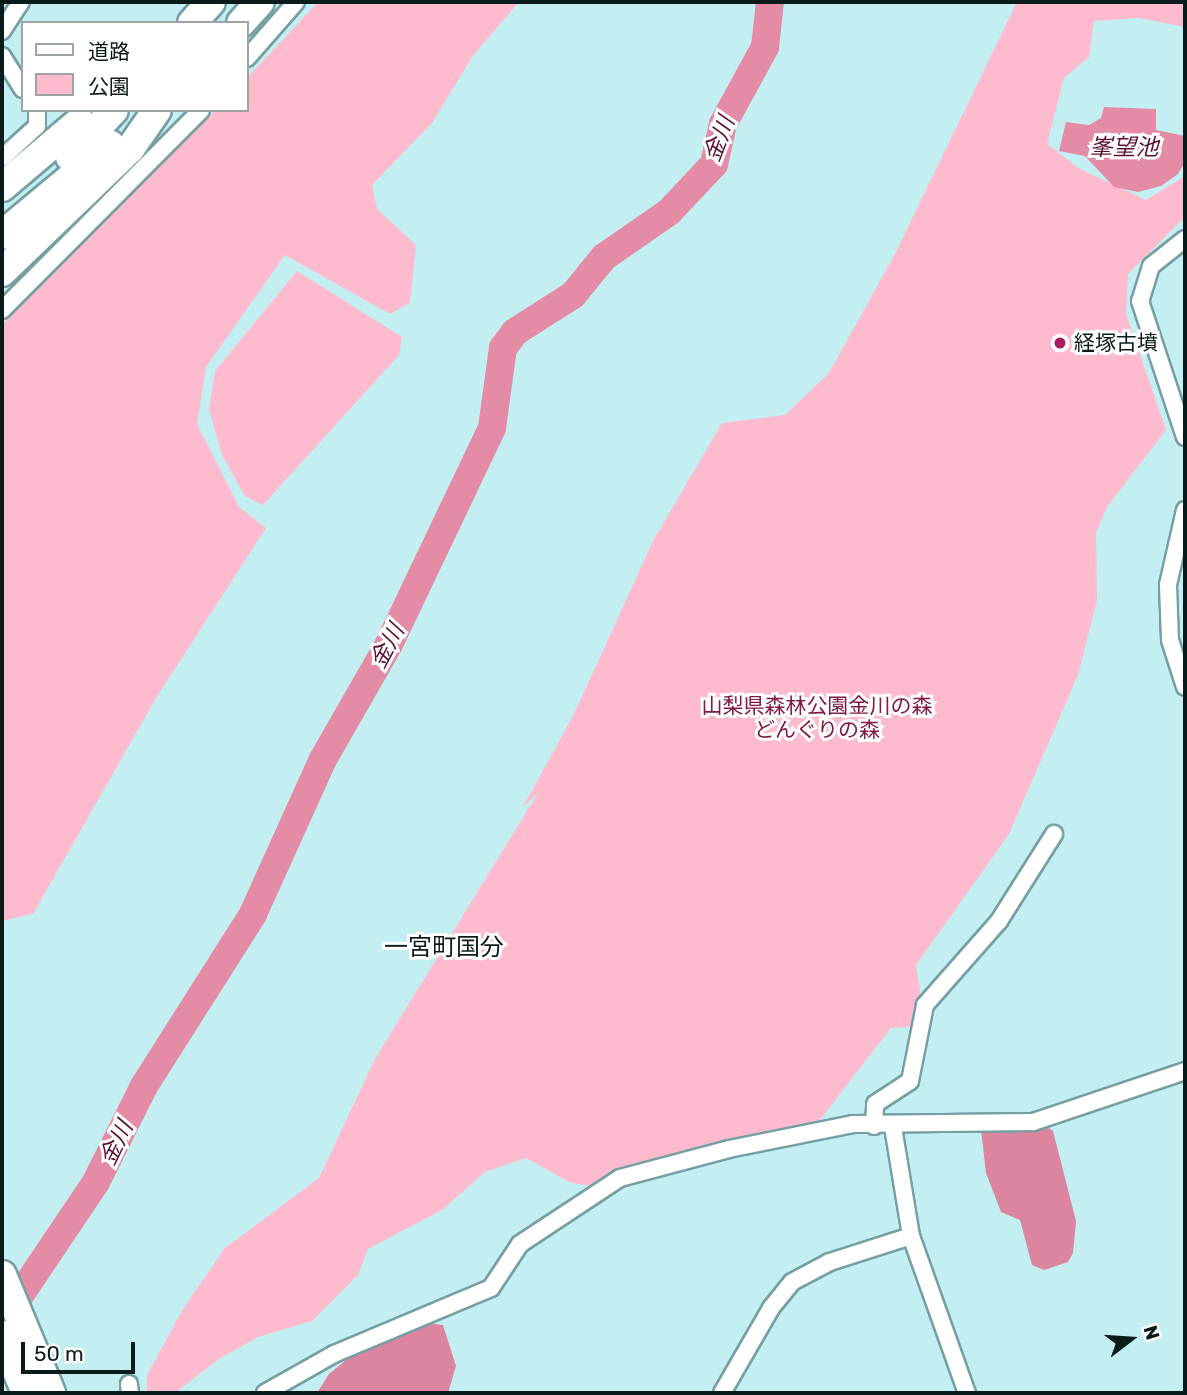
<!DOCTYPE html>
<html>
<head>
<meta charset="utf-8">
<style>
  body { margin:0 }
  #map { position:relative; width:1187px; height:1395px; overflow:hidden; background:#c3eff3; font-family:Rubik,"Noto Sans JP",sans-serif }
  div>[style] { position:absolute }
  .green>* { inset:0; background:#febbcd }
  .forest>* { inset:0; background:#dc859f }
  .water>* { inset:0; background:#e48ca6 }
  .river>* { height:28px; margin:-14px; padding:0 14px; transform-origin:14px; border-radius:14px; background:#e48ca6 }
  .roads { filter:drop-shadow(2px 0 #769fa3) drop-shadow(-2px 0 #769fa3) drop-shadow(0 2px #769fa3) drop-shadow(0 -2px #769fa3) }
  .minor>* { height:16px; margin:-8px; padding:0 8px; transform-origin:8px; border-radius:8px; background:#fff }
  .motorway>* { height:28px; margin:-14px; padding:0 14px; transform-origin:14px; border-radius:14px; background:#fff }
  .dots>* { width:19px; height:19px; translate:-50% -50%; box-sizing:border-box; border:4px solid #fff; border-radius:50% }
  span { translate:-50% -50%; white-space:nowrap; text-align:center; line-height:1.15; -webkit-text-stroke:6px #fff; paint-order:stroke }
  .poi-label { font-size:21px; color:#0a1b1c }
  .left { translate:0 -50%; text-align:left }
  .park-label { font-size:21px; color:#811a45 }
  .water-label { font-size:23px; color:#5e1031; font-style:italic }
  .quarter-label { font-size:24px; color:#0a1b1c }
  .frame { position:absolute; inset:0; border:4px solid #0a1b1c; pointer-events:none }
  .legend { position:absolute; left:21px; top:21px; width:228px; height:91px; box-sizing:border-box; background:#fff; border:2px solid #9da4a4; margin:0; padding:9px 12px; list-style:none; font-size:21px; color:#0a1b1c }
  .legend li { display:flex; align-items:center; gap:14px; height:35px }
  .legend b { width:35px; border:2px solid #9da4a4 }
  .north { position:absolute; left:1096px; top:1304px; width:70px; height:70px; -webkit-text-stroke:5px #fff; paint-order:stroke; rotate:73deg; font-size:19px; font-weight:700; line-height:28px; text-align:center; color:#0a1b1c }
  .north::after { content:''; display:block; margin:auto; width:24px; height:32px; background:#0a1b1c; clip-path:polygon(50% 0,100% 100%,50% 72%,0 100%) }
  .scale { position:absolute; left:21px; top:1342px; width:114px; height:32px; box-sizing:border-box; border:4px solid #0a1b1c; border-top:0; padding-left:9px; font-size:21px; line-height:24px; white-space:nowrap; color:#0a1b1c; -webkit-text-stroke:5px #fff; paint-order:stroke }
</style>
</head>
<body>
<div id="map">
  <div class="green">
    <i style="clip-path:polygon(318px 2px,519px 2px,472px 57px,432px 123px,372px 185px,377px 209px,416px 245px,410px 303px,390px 314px,285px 255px,206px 367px,197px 424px,239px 507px,266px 528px,156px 698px,33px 914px,2px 921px,2px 325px,216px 110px,247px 110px,247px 78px)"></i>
    <i style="clip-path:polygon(1017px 2px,1185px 2px,1185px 27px,1139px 18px,1094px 21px,1089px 57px,1064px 78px,1047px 144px,1080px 169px,1146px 200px,1185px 176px,1185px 217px,1128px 274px,1126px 314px,1166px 430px,1107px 507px,1096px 533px,1097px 600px,1078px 675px,1009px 834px,916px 965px,923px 1012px,909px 1027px,891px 1028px,816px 1125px,743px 1155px,702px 1150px,595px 1187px,569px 1182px,526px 1158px,485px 1172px,442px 1210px,368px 1249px,358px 1275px,312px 1321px,258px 1337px,219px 1359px,175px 1393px,147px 1393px,147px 1375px,183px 1309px,225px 1248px,319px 1178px,375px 1059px,538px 793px,523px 807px,574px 714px,653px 541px,722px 423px,785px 415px,829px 373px,895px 254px)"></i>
    <i style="clip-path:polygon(297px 271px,402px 337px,399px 355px,263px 505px,245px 496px,222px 455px,209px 409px,215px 371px)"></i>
  </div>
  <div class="forest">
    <i style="clip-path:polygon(1043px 1124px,1053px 1131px,1076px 1221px,1073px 1253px,1068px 1262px,1044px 1270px,1032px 1265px,1020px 1220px,1001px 1212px,986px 1173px,981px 1129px)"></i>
    <i style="clip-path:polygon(427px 1323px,443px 1325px,456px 1366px,448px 1393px,317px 1393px,329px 1374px,356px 1352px)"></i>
  </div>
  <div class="water">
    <i style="clip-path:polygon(1104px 107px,1156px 109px,1156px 130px,1185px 136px,1185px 162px,1178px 174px,1161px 186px,1138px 192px,1114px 187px,1085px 156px,1059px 151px,1066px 122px,1089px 125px,1101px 118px)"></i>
  </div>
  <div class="river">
    <i style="left:2px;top:1322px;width:169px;rotate:-56.1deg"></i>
    <i style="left:96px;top:1182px;width:107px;rotate:-63.4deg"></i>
    <i style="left:144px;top:1086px;width:204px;rotate:-57.6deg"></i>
    <i style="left:253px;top:914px;width:168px;rotate:-65.7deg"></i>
    <i style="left:322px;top:761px;width:135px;rotate:-60.2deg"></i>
    <i style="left:389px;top:644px;width:239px;rotate:-64.5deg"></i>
    <i style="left:492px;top:428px;width:81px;rotate:-82.2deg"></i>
    <i style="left:503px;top:348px;width:20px;rotate:-53deg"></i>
    <i style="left:515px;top:332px;width:69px;rotate:-32.5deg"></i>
    <i style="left:573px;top:295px;width:49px;rotate:-50.8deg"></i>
    <i style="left:604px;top:257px;width:79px;rotate:-34.7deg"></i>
    <i style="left:669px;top:212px;width:66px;rotate:-46.8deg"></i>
    <i style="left:714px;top:164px;width:41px;rotate:-77.3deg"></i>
    <i style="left:723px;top:124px;width:88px;rotate:-61.4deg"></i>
    <i style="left:765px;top:47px;width:45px;rotate:-83.7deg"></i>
  </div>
  <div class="roads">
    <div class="minor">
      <i style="left:2px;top:31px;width:35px;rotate:-57deg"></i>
      <i style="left:2px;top:56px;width:39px;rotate:58deg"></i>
      <i style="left:247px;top:58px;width:74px;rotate:-48.8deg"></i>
      <i style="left:2px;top:158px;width:47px;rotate:-42.4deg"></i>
      <i style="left:37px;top:126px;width:16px;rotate:-90deg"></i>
      <i style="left:1185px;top:239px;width:43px;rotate:141.5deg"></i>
      <i style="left:1151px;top:266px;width:37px;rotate:107deg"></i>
      <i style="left:1140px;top:301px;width:143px;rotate:71.7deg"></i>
      <i style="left:2px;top:310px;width:282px;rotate:-45.1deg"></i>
      <i style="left:1185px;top:510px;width:77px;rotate:102.8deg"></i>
      <i style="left:1168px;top:585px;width:55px;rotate:87.9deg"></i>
      <i style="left:1170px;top:640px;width:49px;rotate:72.3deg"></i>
      <i style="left:874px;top:1126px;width:22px;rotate:-87deg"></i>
      <i style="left:875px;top:1104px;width:42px;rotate:-33.3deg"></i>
      <i style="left:910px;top:1081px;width:77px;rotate:-78.8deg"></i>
      <i style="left:925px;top:1005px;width:112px;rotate:-48.6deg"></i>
      <i style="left:999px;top:921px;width:103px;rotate:-57.7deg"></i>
      <i style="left:893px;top:1127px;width:110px;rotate:80.6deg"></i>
      <i style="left:911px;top:1236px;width:167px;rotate:70.4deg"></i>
      <i style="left:129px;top:1384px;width:9px;rotate:84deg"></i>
      <i style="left:265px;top:1393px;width:79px;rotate:-29.5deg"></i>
      <i style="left:334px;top:1354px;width:170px;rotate:-22.8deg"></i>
      <i style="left:491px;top:1288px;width:53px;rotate:-56.6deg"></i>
      <i style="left:520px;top:1244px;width:120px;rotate:-33.4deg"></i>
      <i style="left:620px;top:1178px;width:113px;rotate:-14.9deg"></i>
      <i style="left:729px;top:1149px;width:126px;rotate:-11.4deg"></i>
      <i style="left:853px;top:1124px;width:180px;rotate:-0.6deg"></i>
      <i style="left:1033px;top:1122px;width:160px;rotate:-18.5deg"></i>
      <i style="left:722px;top:1393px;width:98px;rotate:-60deg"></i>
      <i style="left:771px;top:1308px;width:33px;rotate:-51deg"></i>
      <i style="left:792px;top:1282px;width:43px;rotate:-27.8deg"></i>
      <i style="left:830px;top:1262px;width:85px;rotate:-17.8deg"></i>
    </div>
    <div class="motorway">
      <i style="left:192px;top:23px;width:28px;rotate:-48deg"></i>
      <i style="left:241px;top:23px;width:28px;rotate:-48deg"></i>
      <i style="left:70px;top:157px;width:64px;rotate:-46.9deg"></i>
      <i style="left:2px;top:187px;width:102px;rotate:-40.2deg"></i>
      <i style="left:2px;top:235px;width:141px;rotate:-39.8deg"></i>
      <i style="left:2px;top:272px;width:178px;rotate:-43.9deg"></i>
      <i style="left:130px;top:149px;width:47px;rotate:-55.3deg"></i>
      <i style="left:2px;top:1275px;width:128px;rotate:67.4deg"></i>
      <i style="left:2px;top:1335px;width:63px;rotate:67.5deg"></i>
    </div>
  </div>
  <div class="dots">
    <i style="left:1060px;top:343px;background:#ab1d5b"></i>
  </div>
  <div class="poi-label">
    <span class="left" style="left:1074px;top:343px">経塚古墳</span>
  </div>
  <div class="park-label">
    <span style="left:817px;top:718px">山梨県森林公園金川の森<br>どんぐりの森</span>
  </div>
  <div class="water-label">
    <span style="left:719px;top:139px;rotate:-69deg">金川</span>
    <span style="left:1124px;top:147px">峯望池</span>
    <span style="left:387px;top:646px;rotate:-62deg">金川</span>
    <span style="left:116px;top:1143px;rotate:-64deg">金川</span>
  </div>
  <div class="quarter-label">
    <span style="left:444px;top:948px">一宮町国分</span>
  </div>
  <div class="frame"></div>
  <ul class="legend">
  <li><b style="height:9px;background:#fff"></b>道路</li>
  <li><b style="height:19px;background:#febbcd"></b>公園</li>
  </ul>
  <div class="north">N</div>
  <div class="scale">50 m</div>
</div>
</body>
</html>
